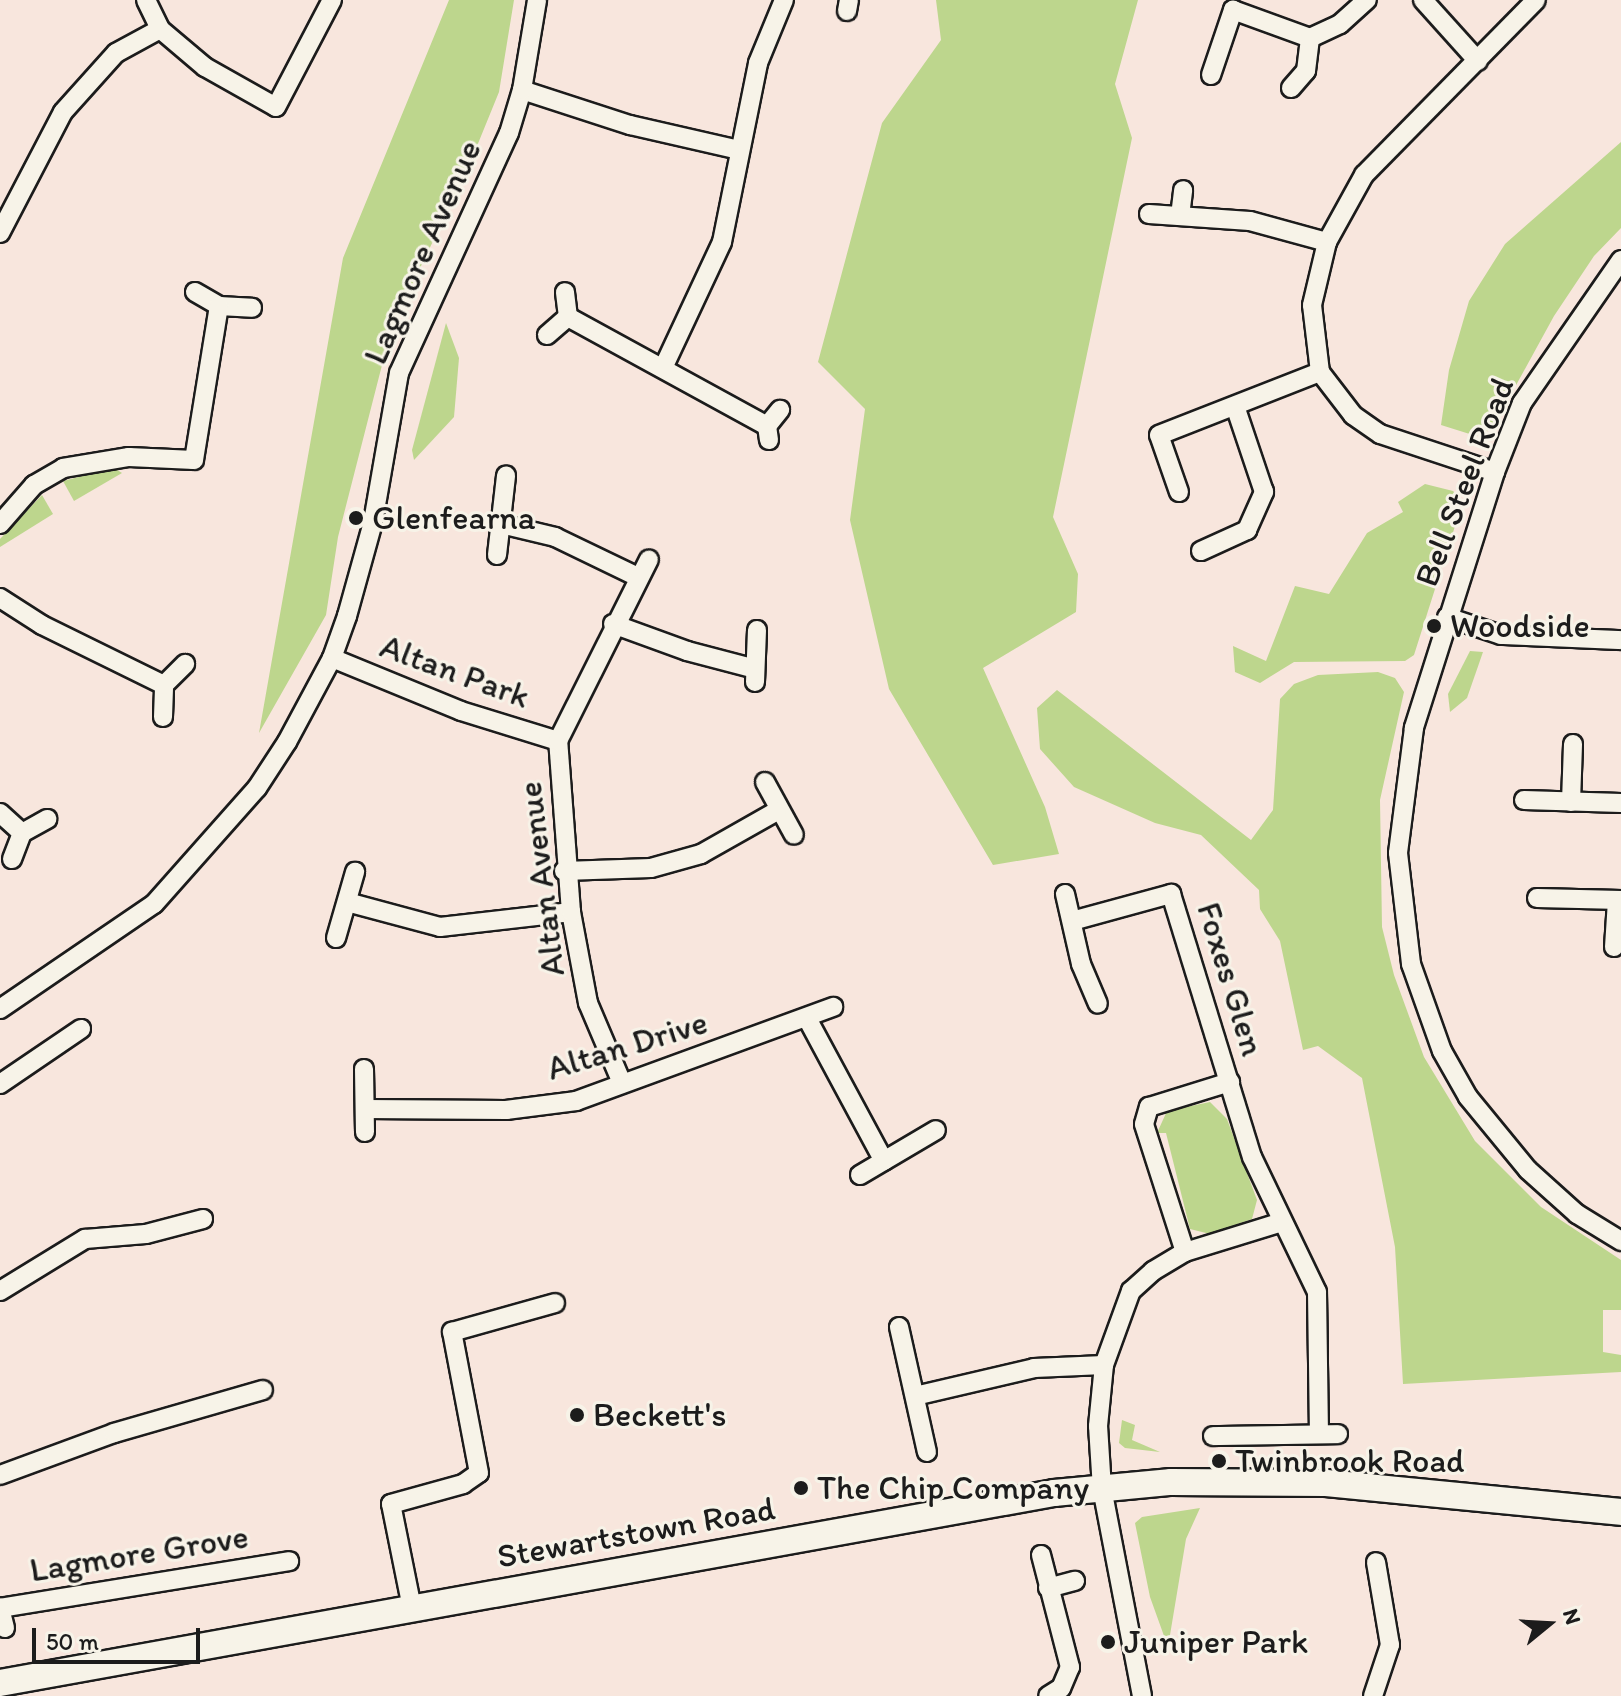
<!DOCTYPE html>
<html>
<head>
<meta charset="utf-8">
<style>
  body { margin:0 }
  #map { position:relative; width:1621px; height:1696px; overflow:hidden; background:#f8e6dd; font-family:Itim,sans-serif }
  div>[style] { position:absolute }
  .green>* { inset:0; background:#bdd68d }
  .roads { filter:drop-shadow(2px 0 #1c1c1c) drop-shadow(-2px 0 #1c1c1c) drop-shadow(0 2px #1c1c1c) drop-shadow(0 -2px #1c1c1c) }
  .street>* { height:18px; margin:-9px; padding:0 9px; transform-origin:9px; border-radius:9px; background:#f7f3e8 }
  .secondary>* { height:26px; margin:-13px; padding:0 13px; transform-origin:13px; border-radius:13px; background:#f7f3e8 }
  .dots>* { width:22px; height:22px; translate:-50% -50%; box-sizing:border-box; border:4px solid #f7f3e8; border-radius:50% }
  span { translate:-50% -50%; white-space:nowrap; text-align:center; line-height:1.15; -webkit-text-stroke:6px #f7f3e8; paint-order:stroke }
  .street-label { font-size:34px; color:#1c1c1c }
  .poi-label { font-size:34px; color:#1c1c1c }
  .left { translate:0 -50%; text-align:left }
  .north { position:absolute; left:1509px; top:1584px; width:80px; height:80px; -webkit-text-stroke:6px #f7f3e8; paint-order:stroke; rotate:72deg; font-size:22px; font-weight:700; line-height:32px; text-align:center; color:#1c1c1c }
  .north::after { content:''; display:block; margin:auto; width:28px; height:36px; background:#1c1c1c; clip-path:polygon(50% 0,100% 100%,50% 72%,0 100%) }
  .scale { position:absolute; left:32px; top:1628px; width:168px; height:36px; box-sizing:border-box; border:4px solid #1c1c1c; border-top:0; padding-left:10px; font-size:24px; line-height:28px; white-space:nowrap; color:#1c1c1c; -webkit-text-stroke:6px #f7f3e8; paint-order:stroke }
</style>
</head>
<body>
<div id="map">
  <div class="green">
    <i style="clip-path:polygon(449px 0,514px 0,499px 92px,466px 173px,392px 326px,338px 537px,326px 615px,259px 733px,343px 258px)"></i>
    <i style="clip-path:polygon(936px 0,1138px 0,1115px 84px,1132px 138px,1053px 517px,1078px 574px,1076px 612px,983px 668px,1045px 807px,1059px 854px,993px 865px,889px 689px,850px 520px,865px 409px,818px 362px,882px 123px,941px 40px)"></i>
    <i style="clip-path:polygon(1621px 142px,1621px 228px,1594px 256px,1554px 316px,1492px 429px,1476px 436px,1441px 425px,1449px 370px,1469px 301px,1505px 244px)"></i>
    <i style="clip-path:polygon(446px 323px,459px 358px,454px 417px,414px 460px,412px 450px)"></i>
    <i style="clip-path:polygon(114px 468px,122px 473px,74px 501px,63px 481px)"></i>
    <i style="clip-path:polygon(1425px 484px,1453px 491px,1463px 501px,1414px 655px,1405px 661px,1294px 662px,1260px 683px,1235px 672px,1233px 646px,1266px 661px,1295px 586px,1329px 594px,1367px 533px,1403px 512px,1398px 502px)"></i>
    <i style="clip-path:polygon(42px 495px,53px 514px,0 547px,0 539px)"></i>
    <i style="clip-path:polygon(1470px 651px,1483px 652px,1467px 698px,1450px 712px,1448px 694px)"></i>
    <i style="clip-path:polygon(1378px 672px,1395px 678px,1404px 692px,1380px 800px,1382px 927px,1394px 975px,1424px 1057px,1475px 1141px,1541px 1207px,1621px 1260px,1621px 1310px,1603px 1310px,1603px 1352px,1621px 1355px,1621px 1372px,1403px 1384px,1395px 1247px,1362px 1078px,1318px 1046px,1303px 1050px,1280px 941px,1260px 909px,1259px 890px,1201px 835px,1155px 823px,1074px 787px,1040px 749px,1037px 708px,1057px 690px,1251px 840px,1273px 810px,1280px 699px,1294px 684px,1318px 675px)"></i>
    <i style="clip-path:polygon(1210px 1102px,1227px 1119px,1257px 1200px,1252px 1219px,1210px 1234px,1190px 1229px,1166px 1133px,1157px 1133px,1167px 1111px)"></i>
    <i style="clip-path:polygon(1122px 1420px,1135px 1425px,1132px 1440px,1160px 1452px,1125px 1448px,1119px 1443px)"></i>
    <i style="clip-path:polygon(1200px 1508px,1186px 1539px,1168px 1647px,1150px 1597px,1135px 1523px,1142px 1517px)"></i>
  </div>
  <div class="roads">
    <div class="street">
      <i style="left:146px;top:0;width:32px;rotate:64deg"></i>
      <i style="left:160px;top:29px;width:59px;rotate:40.2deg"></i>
      <i style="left:205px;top:67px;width:81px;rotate:29.4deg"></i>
      <i style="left:276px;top:107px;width:121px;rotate:-62.4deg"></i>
      <i style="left:1423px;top:0;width:82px;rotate:48deg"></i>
      <i style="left:847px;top:11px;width:11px;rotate:-80deg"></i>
      <i style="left:1211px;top:75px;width:69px;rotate:-71.3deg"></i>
      <i style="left:1233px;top:10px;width:82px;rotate:20deg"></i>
      <i style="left:1310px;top:38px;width:33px;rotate:-25deg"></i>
      <i style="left:1340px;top:24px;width:36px;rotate:-42deg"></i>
      <i style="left:1291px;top:88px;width:23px;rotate:-49deg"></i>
      <i style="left:1306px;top:71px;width:33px;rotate:-83deg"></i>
      <i style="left:522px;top:90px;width:114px;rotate:18deg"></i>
      <i style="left:630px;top:125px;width:112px;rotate:12.9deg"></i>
      <i style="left:1149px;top:214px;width:101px;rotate:4deg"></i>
      <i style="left:1250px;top:221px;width:80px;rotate:15.3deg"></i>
      <i style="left:1180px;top:216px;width:26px;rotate:-83deg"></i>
      <i style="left:0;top:233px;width:136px;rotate:-62.5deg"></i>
      <i style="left:63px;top:112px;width:79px;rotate:-48.1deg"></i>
      <i style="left:116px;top:53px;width:50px;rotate:-28.6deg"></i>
      <i style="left:1621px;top:260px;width:174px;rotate:124.7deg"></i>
      <i style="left:1522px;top:403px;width:74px;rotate:111.4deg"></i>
      <i style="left:1495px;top:472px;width:269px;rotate:107.6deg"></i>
      <i style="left:1414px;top:728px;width:126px;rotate:97.3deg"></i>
      <i style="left:1398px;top:853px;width:112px;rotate:83.3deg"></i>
      <i style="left:1411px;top:964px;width:92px;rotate:70.4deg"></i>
      <i style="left:1442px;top:1051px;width:53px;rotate:60.5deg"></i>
      <i style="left:1468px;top:1097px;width:94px;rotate:50.6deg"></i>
      <i style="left:1528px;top:1170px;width:66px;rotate:41.9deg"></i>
      <i style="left:1577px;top:1214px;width:52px;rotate:31.5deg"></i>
      <i style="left:195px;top:292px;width:28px;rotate:30deg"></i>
      <i style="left:219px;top:306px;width:33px;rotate:3deg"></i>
      <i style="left:568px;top:317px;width:227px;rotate:28.7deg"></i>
      <i style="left:547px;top:335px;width:28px;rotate:-41deg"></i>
      <i style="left:568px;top:317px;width:25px;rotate:-97deg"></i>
      <i style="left:664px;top:366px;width:137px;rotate:-64.9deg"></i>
      <i style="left:722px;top:242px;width:183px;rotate:-78.6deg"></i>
      <i style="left:758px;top:63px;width:68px;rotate:-67.6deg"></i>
      <i style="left:769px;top:440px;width:14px;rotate:-98deg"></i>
      <i style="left:767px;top:426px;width:21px;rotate:-51deg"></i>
      <i style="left:1495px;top:472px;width:121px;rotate:-161.7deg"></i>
      <i style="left:1380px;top:434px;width:33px;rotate:-145deg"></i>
      <i style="left:1353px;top:415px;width:54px;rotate:-127.5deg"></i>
      <i style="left:1320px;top:372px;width:67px;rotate:-96.8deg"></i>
      <i style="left:1312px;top:305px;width:65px;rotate:-76.6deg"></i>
      <i style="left:1327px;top:242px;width:77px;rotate:-61.1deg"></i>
      <i style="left:1364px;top:175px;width:245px;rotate:-45.5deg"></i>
      <i style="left:1179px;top:492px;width:60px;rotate:-109.3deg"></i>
      <i style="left:1159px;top:435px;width:173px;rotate:-21.4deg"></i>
      <i style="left:0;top:524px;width:52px;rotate:-48.9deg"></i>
      <i style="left:34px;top:485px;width:34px;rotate:-30deg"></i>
      <i style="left:63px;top:468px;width:67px;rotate:-9.5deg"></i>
      <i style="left:129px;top:457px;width:65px;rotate:2.6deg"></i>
      <i style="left:194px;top:460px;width:156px;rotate:-80.8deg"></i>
      <i style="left:501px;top:524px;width:56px;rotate:13.5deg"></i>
      <i style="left:555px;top:537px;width:90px;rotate:25.7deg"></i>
      <i style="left:1201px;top:551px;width:51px;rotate:-24.5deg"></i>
      <i style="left:1247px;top:530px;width:42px;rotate:-65.9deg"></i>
      <i style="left:1264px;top:492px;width:91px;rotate:-108.6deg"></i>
      <i style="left:497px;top:555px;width:80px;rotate:-83.5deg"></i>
      <i style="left:0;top:598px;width:50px;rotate:32.7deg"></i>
      <i style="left:42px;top:625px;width:136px;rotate:26.2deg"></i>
      <i style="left:1447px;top:617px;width:57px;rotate:18.4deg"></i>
      <i style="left:1501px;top:635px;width:120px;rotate:2.4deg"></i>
      <i style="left:613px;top:624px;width:79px;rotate:20deg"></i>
      <i style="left:687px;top:651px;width:67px;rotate:14.7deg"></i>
      <i style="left:332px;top:658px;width:139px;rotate:22.3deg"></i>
      <i style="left:461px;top:711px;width:102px;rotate:17.2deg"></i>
      <i style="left:755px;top:682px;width:52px;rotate:-87.8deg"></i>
      <i style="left:163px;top:717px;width:32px;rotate:-88deg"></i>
      <i style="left:164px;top:685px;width:30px;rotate:-45deg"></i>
      <i style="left:765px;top:782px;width:60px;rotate:61.3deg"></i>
      <i style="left:1524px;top:800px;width:97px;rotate:1.8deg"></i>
      <i style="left:1571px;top:802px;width:58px;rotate:-88deg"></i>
      <i style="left:0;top:813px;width:30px;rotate:42deg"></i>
      <i style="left:12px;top:859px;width:28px;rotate:-69deg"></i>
      <i style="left:22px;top:833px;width:29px;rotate:-29deg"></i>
      <i style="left:564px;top:871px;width:87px;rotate:-2deg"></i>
      <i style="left:651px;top:868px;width:52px;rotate:-15.6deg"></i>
      <i style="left:701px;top:854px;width:87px;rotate:-29.5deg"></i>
      <i style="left:1065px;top:894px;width:72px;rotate:77.1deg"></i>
      <i style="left:1081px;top:964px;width:43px;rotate:67deg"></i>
      <i style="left:1537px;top:898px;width:84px;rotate:1.4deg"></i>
      <i style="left:347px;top:902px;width:96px;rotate:15deg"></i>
      <i style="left:440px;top:927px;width:132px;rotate:-6.5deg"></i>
      <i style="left:1072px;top:921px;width:103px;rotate:-15.3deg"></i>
      <i style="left:1171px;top:894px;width:275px;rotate:72.9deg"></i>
      <i style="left:1252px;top:1157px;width:150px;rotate:64.3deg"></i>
      <i style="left:1317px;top:1292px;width:141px;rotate:89.2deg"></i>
      <i style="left:336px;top:938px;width:69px;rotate:-73.9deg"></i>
      <i style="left:1614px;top:947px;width:46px;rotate:-86.3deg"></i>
      <i style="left:0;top:1009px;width:186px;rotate:-34.3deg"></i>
      <i style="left:154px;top:904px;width:155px;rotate:-48.4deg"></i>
      <i style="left:257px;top:788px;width:55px;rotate:-56.9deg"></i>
      <i style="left:287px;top:742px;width:95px;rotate:-61.8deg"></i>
      <i style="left:332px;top:658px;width:45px;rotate:-70.3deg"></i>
      <i style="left:347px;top:616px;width:98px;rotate:-74.5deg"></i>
      <i style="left:373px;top:522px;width:151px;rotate:-80.1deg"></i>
      <i style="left:399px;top:373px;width:264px;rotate:-65.4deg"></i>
      <i style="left:509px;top:133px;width:45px;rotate:-73.2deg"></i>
      <i style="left:522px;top:90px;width:91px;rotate:-80.5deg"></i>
      <i style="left:808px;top:1020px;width:160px;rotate:61.7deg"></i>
      <i style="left:364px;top:1069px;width:63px;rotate:89.1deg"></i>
      <i style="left:622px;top:1083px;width:87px;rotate:-113deg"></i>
      <i style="left:588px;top:1003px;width:93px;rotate:-100.6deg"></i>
      <i style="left:571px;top:912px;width:171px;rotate:-94.3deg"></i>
      <i style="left:558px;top:741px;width:203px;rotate:-63.4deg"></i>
      <i style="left:0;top:1084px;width:98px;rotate:-34.2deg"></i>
      <i style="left:365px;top:1109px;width:141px;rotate:0.4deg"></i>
      <i style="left:506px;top:1110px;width:71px;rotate:-7.3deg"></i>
      <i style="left:576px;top:1101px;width:274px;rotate:-20.1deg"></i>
      <i style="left:860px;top:1175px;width:88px;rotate:-30.6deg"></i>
      <i style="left:1185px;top:1252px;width:134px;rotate:-107.8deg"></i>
      <i style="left:1144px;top:1124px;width:18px;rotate:-74deg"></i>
      <i style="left:1149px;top:1107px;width:85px;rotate:-17.2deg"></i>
      <i style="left:0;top:1291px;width:100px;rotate:-31.5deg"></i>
      <i style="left:85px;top:1239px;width:61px;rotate:-4.7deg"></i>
      <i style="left:146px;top:1234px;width:59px;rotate:-14.7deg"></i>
      <i style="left:899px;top:1327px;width:128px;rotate:77.4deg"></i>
      <i style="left:915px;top:1396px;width:122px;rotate:-13.2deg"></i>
      <i style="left:1034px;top:1368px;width:70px;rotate:-2.5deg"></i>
      <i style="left:1213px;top:1436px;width:125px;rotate:-0.9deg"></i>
      <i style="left:0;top:1475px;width:121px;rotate:-20.2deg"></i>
      <i style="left:114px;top:1433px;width:155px;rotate:-16.1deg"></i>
      <i style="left:1041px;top:1555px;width:116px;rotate:75.5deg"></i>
      <i style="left:1070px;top:1667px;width:23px;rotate:113deg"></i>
      <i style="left:1061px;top:1688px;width:15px;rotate:148deg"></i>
      <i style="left:1048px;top:1588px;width:28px;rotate:-15deg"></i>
      <i style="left:412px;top:1608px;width:106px;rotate:-101.4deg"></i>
      <i style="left:391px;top:1504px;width:75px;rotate:-15.5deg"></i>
      <i style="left:463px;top:1484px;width:19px;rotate:-35deg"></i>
      <i style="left:479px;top:1473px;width:144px;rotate:-100.8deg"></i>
      <i style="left:452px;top:1332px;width:107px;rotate:-15.7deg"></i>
      <i style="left:5px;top:1628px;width:21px;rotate:-104deg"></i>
      <i style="left:0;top:1608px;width:293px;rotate:-9.2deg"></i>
      <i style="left:1142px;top:1696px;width:211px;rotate:-100.9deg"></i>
      <i style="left:1102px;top:1489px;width:63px;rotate:-93.6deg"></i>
      <i style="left:1098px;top:1426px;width:61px;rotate:-84.4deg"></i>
      <i style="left:1104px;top:1365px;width:79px;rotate:-70deg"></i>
      <i style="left:1131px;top:1291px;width:30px;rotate:-42deg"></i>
      <i style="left:1153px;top:1271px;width:37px;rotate:-31deg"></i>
      <i style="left:1185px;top:1252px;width:102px;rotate:-17.2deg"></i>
      <i style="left:1373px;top:1696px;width:54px;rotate:-71.6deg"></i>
      <i style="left:1390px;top:1645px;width:84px;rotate:-99.6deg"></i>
    </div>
    <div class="secondary">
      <i style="left:0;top:1683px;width:1071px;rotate:-10.22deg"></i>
      <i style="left:1054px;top:1493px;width:118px;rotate:-5.4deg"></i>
      <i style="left:1171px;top:1482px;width:155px;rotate:0.4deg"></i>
      <i style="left:1326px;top:1483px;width:296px;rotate:5.6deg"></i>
    </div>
  </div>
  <div class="dots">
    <i style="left:356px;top:518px;background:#1c1c1c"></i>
    <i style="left:1434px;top:626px;background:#1c1c1c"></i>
    <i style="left:577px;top:1415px;background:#1c1c1c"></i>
    <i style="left:1219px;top:1461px;background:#1c1c1c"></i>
    <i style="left:801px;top:1488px;background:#1c1c1c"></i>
    <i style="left:1108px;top:1642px;background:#1c1c1c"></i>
  </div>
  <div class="street-label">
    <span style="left:422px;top:252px;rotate:-66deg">Lagmore Avenue</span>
    <span style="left:1464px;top:482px;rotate:-69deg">Bell Steel Road</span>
    <span style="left:455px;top:671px;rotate:20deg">Altan Park</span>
    <span style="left:541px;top:879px;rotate:-97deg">Altan Avenue</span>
    <span style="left:1231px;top:979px;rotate:73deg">Foxes Glen</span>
    <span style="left:627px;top:1045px;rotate:-17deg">Altan Drive</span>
    <span style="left:636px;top:1532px;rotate:-10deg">Stewartstown Road</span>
    <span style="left:139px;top:1553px;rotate:-9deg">Lagmore Grove</span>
  </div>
  <div class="poi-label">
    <span class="left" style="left:372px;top:518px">Glenfearna</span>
    <span class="left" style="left:1450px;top:626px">Woodside</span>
    <span class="left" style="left:593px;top:1415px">Beckett's</span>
    <span class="left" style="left:1235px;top:1461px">Twinbrook Road</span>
    <span class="left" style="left:817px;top:1488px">The Chip Company</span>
    <span class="left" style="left:1124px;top:1642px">Juniper Park</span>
  </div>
  <div class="north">N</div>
  <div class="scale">50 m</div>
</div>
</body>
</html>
